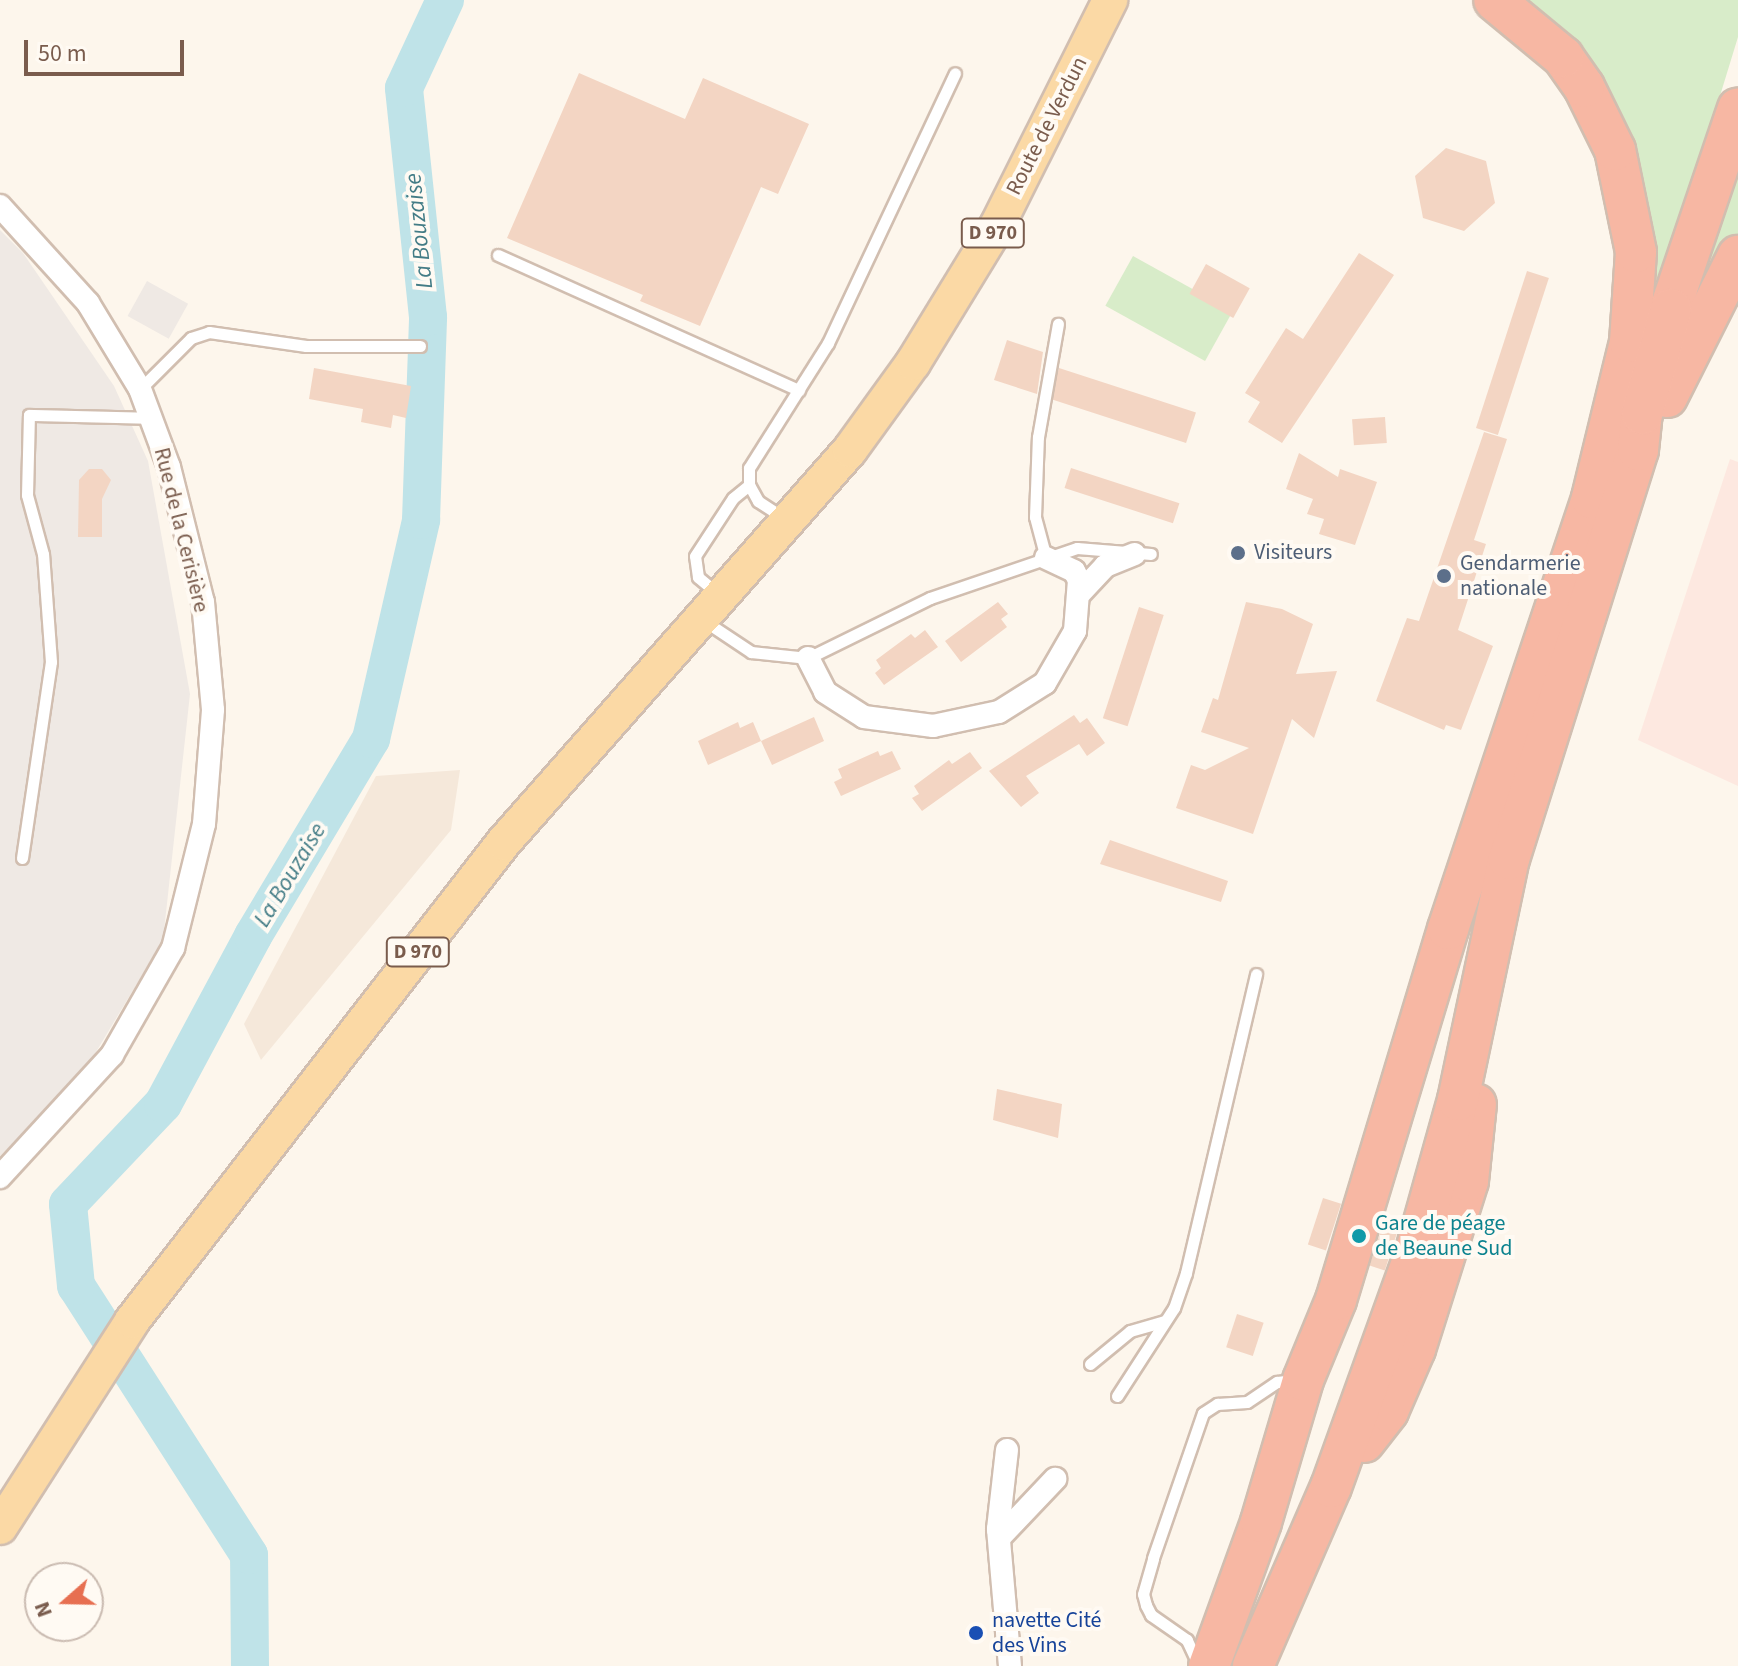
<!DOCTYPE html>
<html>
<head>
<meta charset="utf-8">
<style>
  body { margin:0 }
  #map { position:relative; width:1738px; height:1666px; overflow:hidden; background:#fdf6ec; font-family:"Source Sans 3",sans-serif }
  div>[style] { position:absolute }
  .residential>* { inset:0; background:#f5e8da }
  .commercial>* { inset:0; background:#fde8e0 }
  .industrial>* { inset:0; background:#efe9e4; transform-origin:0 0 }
  .green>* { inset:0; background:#d8ecc9; transform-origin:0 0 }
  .river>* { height:38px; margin:-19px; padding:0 19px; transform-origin:19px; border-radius:19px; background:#bfe3e8 }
  .building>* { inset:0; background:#f3d5c3; transform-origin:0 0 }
  .roads { filter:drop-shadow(2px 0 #d1beb0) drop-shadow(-2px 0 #d1beb0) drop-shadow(0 2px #d1beb0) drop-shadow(0 -2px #d1beb0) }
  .lane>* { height:11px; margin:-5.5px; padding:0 5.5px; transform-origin:5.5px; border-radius:5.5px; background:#fff }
  .street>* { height:22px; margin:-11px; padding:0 11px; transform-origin:11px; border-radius:11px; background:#fff }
  .primary>* { height:34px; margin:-17px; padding:0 17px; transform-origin:17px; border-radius:17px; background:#fbd9a5 }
  .highway>* { height:40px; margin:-20px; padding:0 20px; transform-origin:20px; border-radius:20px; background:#f7b7a3 }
  .dots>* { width:22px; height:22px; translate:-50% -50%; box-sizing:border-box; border:4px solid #fffaf3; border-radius:50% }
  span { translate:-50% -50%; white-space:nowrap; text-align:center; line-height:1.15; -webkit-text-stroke:8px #fffaf3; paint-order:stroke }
  .shield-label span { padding:2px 6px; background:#fffaf3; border:2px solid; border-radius:6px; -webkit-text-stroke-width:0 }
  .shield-label { font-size:20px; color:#7a5c4d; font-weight:700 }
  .street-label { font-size:22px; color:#7a5c4d }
  .service-label { font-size:22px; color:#4e5e75 }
  .left { translate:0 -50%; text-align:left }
  .culture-label { font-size:22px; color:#0d838f }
  .transit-label { font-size:22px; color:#164399 }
  .water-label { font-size:24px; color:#437c86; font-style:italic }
  .north { position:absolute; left:24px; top:1562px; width:80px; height:80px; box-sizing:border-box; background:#fffaf3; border:2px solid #cabbb1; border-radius:50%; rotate:250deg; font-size:22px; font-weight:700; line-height:32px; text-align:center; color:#7a5c4d }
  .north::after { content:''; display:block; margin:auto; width:28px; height:36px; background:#e76f51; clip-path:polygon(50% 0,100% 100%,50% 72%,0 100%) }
  .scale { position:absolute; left:24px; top:40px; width:160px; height:36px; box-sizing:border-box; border:4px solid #7a5c4d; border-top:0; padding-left:10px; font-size:24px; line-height:28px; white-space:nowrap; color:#7a5c4d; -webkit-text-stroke:6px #fffaf3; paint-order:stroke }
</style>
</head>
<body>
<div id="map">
  <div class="residential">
    <i style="clip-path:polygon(460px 770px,451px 830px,261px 1060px,244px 1024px,376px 776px)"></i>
  </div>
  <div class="commercial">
    <i style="clip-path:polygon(1730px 459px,1738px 462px,1738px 786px,1638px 740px)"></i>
  </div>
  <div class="industrial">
    <i style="clip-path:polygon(0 230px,23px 253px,114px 386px,148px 461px,190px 694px,163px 940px,87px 1067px,0 1156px)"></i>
    <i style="left:147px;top:281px;width:47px;height:40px;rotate:29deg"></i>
  </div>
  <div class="green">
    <i style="clip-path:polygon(1523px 0,1738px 0,1738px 37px,1659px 295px,1645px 293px,1647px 222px)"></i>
    <i style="clip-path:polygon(1738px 162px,1738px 243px,1692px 303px)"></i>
    <i style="left:1133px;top:256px;width:114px;height:57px;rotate:29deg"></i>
  </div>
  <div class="river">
    <i style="left:250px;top:1666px;width:111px;rotate:-90.5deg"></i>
    <i style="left:249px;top:1555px;width:320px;rotate:-122.7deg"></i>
    <i style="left:76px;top:1286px;width:82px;rotate:-95.6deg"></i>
    <i style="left:68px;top:1204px;width:138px;rotate:-46.5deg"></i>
    <i style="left:163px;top:1104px;width:191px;rotate:-61.8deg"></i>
    <i style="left:253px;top:936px;width:230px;rotate:-59.1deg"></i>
    <i style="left:371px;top:739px;width:225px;rotate:-77.1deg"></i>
    <i style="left:421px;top:520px;width:203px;rotate:-88deg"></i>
    <i style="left:428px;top:317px;width:230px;rotate:-96deg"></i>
    <i style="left:404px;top:88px;width:97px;rotate:-65deg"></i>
  </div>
  <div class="building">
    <i style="clip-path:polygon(579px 73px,685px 119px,703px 78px,809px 124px,778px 194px,761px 187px,700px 326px,640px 301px,643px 295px,507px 238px)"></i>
    <i style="clip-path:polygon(1446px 148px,1486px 161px,1495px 203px,1464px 231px,1423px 218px,1415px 176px)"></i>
    <i style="clip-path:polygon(1359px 253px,1394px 275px,1282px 443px,1248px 422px,1260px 402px,1245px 393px,1286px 328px,1303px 339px)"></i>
    <i style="left:1206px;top:264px;width:50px;height:34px;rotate:29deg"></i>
    <i style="left:1527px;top:271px;width:23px;height:165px;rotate:18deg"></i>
    <i style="clip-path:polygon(1007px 340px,1043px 352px,1037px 394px,994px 380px)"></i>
    <i style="clip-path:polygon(314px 368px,411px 386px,406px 418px,393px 415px,391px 428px,361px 422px,363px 409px,309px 399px)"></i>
    <i style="left:1059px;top:368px;width:144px;height:32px;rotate:18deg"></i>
    <i style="left:1385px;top:417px;width:26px;height:33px;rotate:86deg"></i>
    <i style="clip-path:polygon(1484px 432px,1507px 439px,1474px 540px,1486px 544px,1458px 630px,1493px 646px,1461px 730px,1446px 725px,1444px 730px,1376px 701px,1407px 618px,1419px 621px)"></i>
    <i style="clip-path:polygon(1299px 453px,1338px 477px,1340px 469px,1377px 482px,1355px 545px,1319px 534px,1324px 519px,1307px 514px,1313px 499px,1286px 489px)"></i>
    <i style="left:1071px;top:468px;width:114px;height:21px;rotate:18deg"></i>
    <i style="clip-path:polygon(89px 469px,102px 469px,111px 480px,102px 499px,102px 537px,78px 537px,79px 480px)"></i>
    <i style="clip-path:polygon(998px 602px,1008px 614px,1001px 619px,1007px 627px,961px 662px,945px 641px)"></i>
    <i style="clip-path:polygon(1246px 602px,1282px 609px,1313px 624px,1296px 674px,1337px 671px,1314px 738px,1292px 719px,1253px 834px,1176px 808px,1191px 765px,1205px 770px,1249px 748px,1201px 732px,1213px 698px,1218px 700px)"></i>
    <i style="left:1139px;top:607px;width:26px;height:117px;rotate:18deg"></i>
    <i style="clip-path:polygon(925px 630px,938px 647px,884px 685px,875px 673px,881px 668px,876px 660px,911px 634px,915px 638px)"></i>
    <i style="clip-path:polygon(1074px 715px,1080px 723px,1087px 718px,1105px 743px,1087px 756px,1079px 744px,1026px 776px,1039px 793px,1021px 807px,989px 771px)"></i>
    <i style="clip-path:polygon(814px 717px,824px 741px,772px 765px,761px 741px,708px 765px,698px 741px,738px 722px,740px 728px,753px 722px,761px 741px)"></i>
    <i style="clip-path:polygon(878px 751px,880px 756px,892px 751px,901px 769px,841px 796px,834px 782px,842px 778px,838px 769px)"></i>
    <i style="clip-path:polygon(970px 752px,982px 768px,922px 811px,912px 798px,919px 794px,914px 786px,949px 760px,952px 764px)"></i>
    <i style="clip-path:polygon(1110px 840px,1228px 881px,1221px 902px,1100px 864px)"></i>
    <i style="clip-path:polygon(997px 1089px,1062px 1104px,1058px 1138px,993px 1120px)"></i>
    <i style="left:1323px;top:1198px;width:19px;height:49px;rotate:18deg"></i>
    <i style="left:1385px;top:1218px;width:16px;height:50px;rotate:18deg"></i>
    <i style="left:1237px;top:1314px;width:28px;height:35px;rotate:18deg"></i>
  </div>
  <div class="roads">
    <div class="lane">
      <i style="left:498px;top:255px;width:330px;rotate:24.2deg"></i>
      <i style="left:140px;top:389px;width:72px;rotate:-45deg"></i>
      <i style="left:191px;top:338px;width:19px;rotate:-18deg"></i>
      <i style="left:209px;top:332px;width:98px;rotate:8.2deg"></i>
      <i style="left:306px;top:346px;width:114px"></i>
      <i style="left:784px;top:518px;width:31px;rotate:-147deg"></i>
      <i style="left:758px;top:501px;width:18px;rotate:-119deg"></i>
      <i style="left:749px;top:485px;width:17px;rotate:-90deg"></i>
      <i style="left:749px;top:468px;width:148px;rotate:-57.7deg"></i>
      <i style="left:828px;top:343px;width:298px;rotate:-64.8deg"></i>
      <i style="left:1046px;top:558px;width:42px;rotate:-105deg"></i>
      <i style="left:1035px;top:517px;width:80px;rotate:-87.9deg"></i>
      <i style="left:1038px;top:437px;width:115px;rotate:-80deg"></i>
      <i style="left:717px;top:593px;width:25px;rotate:-140deg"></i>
      <i style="left:698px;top:577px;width:21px;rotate:-98deg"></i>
      <i style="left:695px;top:556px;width:69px;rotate:-56.8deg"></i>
      <i style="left:733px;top:498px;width:21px;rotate:-39deg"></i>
      <i style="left:703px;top:620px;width:58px;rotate:33.7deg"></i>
      <i style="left:751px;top:652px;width:57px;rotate:6deg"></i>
      <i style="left:808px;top:658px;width:136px;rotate:-26.2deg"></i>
      <i style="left:930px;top:598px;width:155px;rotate:-18.8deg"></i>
      <i style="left:1077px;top:548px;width:74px;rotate:4.6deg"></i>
      <i style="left:22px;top:858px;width:198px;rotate:-81.6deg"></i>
      <i style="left:51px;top:662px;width:108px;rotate:-94.2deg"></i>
      <i style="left:43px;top:554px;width:61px;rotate:-105.2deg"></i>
      <i style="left:27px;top:495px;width:80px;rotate:-88.6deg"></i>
      <i style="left:29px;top:415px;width:122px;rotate:1.4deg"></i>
      <i style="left:1090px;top:1364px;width:52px;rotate:-39.5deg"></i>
      <i style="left:1130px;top:1331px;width:35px;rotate:-16deg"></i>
      <i style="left:1117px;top:1396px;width:105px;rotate:-57.1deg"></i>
      <i style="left:1174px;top:1308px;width:37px;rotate:-71deg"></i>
      <i style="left:1186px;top:1273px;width:307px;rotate:-76.8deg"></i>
      <i style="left:1199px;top:1666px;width:29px;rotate:-115deg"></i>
      <i style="left:1187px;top:1640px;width:44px;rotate:-145.2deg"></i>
      <i style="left:1151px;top:1615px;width:11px;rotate:-117deg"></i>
      <i style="left:1146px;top:1605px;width:11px;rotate:-105deg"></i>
      <i style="left:1143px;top:1594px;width:37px;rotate:-74deg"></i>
      <i style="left:1153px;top:1558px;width:153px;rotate:-71deg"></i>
      <i style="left:1203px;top:1413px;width:17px;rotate:-33deg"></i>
      <i style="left:1217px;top:1404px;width:30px;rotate:-4deg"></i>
      <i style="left:1247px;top:1402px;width:36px;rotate:-34deg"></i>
      <i style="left:1277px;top:1382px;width:17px;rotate:-7deg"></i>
    </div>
    <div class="street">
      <i style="left:0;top:206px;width:131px;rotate:47.8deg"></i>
      <i style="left:88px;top:303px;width:100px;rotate:58.8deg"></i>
      <i style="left:140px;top:389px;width:83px;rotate:69.6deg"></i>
      <i style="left:169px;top:467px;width:139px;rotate:75.9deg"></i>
      <i style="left:203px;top:602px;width:108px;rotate:84.7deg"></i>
      <i style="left:213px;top:710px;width:114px;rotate:94.5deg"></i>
      <i style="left:204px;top:824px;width:128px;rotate:104deg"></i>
      <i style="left:173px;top:948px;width:123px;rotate:119.7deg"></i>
      <i style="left:112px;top:1055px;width:166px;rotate:132.6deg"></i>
      <i style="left:1081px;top:592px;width:35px;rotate:-47deg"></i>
      <i style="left:1105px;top:566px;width:32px;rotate:-22deg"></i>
      <i style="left:808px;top:658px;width:38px;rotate:63deg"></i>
      <i style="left:825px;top:692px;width:46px;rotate:32.7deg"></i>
      <i style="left:864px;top:717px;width:70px;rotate:7.4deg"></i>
      <i style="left:933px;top:726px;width:67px;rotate:-12deg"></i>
      <i style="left:999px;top:712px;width:54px;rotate:-32.2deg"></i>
      <i style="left:1045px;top:683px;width:60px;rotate:-60deg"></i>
      <i style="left:1075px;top:631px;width:51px;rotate:-85.5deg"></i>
      <i style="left:1079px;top:580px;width:10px;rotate:-119deg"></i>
      <i style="left:1074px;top:571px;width:31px;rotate:-155deg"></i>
      <i style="left:1007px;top:1450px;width:80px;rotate:96.5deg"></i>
      <i style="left:998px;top:1529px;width:138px;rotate:85deg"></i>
      <i style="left:1001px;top:1536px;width:79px;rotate:-46.5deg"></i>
    </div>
    <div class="primary">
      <i style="left:0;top:1527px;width:245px;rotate:-57.3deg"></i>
      <i style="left:132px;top:1321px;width:605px;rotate:-52.18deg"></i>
      <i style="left:503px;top:843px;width:524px;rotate:-48.56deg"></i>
      <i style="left:850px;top:450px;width:107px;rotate:-54.1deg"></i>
      <i style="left:913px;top:363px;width:161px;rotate:-58.5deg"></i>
      <i style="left:997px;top:226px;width:253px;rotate:-63.4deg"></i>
    </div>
    <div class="highway">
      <i style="left:1662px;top:333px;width:237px;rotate:-71.3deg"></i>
      <i style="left:1667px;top:397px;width:158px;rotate:-63.3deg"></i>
      <i style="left:1364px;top:1442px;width:39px;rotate:-52deg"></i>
      <i style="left:1388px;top:1411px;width:68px;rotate:-66.5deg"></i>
      <i style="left:1415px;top:1349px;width:176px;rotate:-72.5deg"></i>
      <i style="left:1468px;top:1181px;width:77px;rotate:-84.1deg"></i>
      <i style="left:1209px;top:1666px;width:153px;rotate:-70.1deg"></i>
      <i style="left:1261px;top:1522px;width:148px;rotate:-73.5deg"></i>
      <i style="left:1303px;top:1380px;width:87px;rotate:-67.6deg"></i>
      <i style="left:1336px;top:1300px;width:388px;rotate:-73.2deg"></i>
      <i style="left:1448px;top:929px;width:454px;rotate:-71.5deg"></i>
      <i style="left:1592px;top:498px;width:161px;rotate:-76.3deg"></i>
      <i style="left:1630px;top:342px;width:90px;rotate:-86.2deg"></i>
      <i style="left:1636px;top:252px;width:104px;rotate:-101.6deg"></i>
      <i style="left:1615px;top:150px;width:70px;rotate:-116.2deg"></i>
      <i style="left:1584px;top:87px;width:37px;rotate:-125deg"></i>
      <i style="left:1563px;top:57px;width:89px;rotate:-140.4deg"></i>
      <i style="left:1253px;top:1666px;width:195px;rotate:-66.5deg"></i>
      <i style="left:1331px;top:1487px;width:248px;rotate:-70.2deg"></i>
      <i style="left:1415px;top:1254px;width:160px;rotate:-74.4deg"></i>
      <i style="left:1458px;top:1100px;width:246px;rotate:-78.1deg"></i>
      <i style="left:1509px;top:859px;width:429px;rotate:-72.5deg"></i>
      <i style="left:1638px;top:450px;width:36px;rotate:-84deg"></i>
      <i style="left:1642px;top:414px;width:109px;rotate:-74.6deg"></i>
    </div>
  </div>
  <div class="dots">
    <i style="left:1238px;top:553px;background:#5c6f8a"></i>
    <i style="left:1444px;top:576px;background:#5c6f8a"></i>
    <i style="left:1359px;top:1236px;background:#0f9aa8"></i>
    <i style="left:976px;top:1633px;background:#1a4fb4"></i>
  </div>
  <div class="shield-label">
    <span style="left:993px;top:233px">D 970</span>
    <span style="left:418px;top:952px">D 970</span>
  </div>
  <div class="street-label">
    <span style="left:1047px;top:126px;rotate:-63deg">Route de Verdun</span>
    <span style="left:181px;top:530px;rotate:76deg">Rue de la Cerisière</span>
  </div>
  <div class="service-label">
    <span class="left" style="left:1254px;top:553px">Visiteurs</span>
    <span class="left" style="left:1460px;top:576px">Gendarmerie<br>nationale</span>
  </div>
  <div class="culture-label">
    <span class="left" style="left:1375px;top:1236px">Gare de péage<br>de Beaune Sud</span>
  </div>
  <div class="transit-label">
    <span class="left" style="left:992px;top:1633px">navette Cité<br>des Vins</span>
  </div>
  <div class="water-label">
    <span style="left:419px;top:231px;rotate:-96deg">La Bouzaise</span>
    <span style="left:290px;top:875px;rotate:-59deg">La Bouzaise</span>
  </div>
  <div class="north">N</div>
  <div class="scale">50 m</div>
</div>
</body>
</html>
